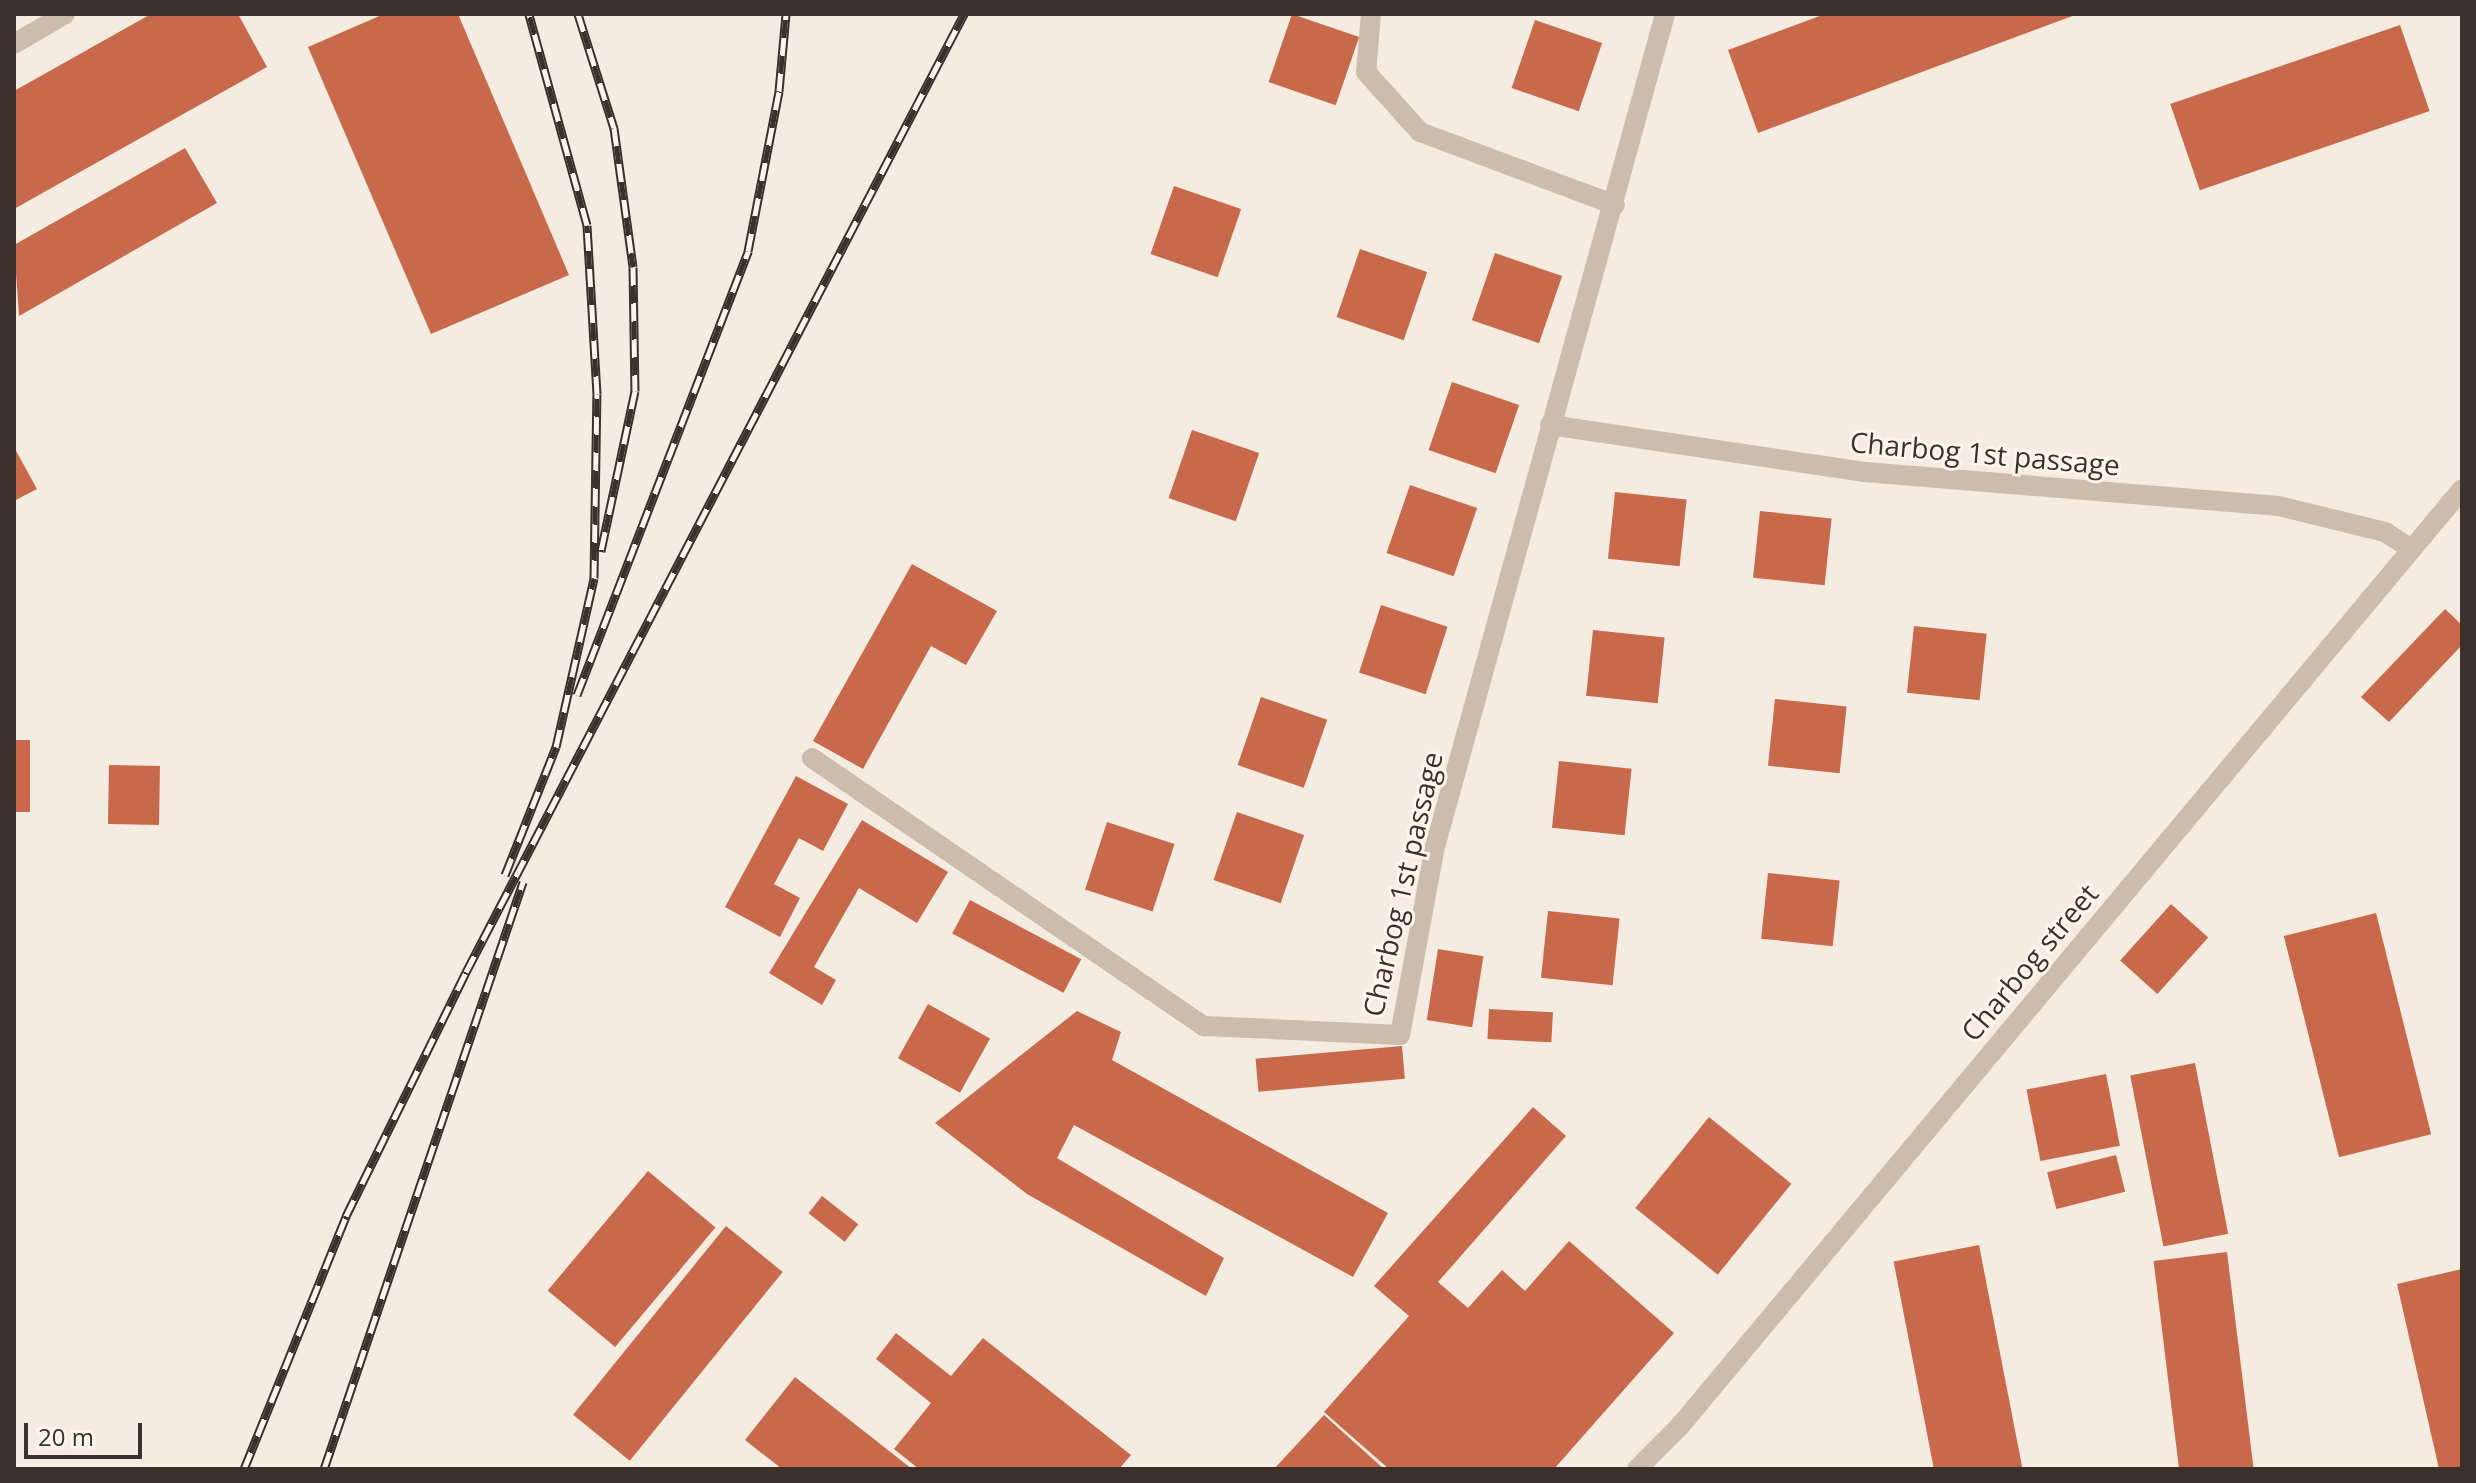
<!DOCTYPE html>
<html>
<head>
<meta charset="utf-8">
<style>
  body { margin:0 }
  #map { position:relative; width:2476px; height:1483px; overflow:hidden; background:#f4ebe1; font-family:"Open Sans",sans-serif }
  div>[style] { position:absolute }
  .building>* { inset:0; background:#c8694b; transform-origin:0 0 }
  .minor>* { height:20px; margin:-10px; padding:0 10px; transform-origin:10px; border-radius:10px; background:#cdbbac }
  .rail>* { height:9px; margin-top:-4.5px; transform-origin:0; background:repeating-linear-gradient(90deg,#fbf5ee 0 18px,#3b302b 0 36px); box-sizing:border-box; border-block:2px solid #3b302b }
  span { translate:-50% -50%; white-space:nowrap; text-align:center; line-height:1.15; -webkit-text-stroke:6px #fbf5ee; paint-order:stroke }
  .street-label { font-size:28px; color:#3b302b }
  .frame { position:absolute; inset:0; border:16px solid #3b302b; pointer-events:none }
  .scale { position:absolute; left:24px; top:1423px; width:118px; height:36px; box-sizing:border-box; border:4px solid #3b302b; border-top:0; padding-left:10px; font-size:24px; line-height:28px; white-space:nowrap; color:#3b302b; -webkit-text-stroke:6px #fbf5ee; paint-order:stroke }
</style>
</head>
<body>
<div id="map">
  <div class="building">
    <i style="clip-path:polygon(151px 14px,238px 14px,267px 67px,14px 209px,14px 91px)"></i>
    <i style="clip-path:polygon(384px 14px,458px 14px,569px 275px,431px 334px,308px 47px)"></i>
    <i style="left:1292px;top:14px;width:71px;height:72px;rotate:19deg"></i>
    <i style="clip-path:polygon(1825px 14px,2078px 14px,1758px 133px,1728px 50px)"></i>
    <i style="left:1535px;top:20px;width:71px;height:72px;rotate:19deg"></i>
    <i style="left:2400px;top:25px;width:91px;height:243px;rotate:71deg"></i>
    <i style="clip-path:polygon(185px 148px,217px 203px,19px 316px,14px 245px)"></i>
    <i style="left:1174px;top:186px;width:71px;height:72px;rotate:19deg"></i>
    <i style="left:1360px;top:249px;width:71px;height:72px;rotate:19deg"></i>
    <i style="left:1495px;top:253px;width:71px;height:71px;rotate:19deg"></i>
    <i style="left:1452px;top:382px;width:71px;height:72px;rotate:19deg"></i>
    <i style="left:1192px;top:430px;width:71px;height:72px;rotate:19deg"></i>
    <i style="clip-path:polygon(14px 447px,37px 489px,14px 501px)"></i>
    <i style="left:1410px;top:485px;width:71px;height:72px;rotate:19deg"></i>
    <i style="left:1615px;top:492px;width:72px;height:67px;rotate:6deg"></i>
    <i style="left:1760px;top:511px;width:72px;height:67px;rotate:6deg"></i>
    <i style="clip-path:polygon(912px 564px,997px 611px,966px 665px,931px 646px,863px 769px,813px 741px)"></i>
    <i style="left:1381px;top:605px;width:70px;height:71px;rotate:18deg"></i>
    <i style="clip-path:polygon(2445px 609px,2462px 625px,2462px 645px,2389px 722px,2361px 697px)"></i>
    <i style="left:1914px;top:626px;width:73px;height:67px;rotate:6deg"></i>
    <i style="left:1593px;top:630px;width:72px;height:66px;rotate:6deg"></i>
    <i style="left:1261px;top:697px;width:70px;height:72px;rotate:19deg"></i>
    <i style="left:1775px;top:699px;width:72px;height:67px;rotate:6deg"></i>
    <i style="left:14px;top:740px;width:16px;height:72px"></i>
    <i style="left:1559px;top:761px;width:73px;height:67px;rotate:6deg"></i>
    <i style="left:109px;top:765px;width:51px;height:59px;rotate:1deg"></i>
    <i style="clip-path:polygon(796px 776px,848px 804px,823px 851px,799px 838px,774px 884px,800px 898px,780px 937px,725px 907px)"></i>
    <i style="left:1237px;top:812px;width:71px;height:72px;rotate:19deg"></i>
    <i style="clip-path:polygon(862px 820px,948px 872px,917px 923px,859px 888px,814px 967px,836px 980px,822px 1005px,769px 973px)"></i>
    <i style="left:1107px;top:822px;width:71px;height:71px;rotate:18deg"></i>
    <i style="left:1768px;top:873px;width:72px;height:66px;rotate:6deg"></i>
    <i style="left:970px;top:900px;width:126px;height:38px;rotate:28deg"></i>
    <i style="left:2171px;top:904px;width:50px;height:76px;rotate:42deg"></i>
    <i style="left:1548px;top:911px;width:72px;height:67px;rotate:6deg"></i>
    <i style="left:2376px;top:913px;width:228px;height:95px;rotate:76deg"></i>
    <i style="left:1438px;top:949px;width:46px;height:72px;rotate:9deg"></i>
    <i style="left:928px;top:1004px;width:71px;height:62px;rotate:29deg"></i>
    <i style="left:1489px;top:1009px;width:64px;height:30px;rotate:3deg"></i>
    <i style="clip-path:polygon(1077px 1011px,1121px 1032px,1112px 1060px,1388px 1213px,1353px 1277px,1074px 1125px,1057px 1158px,1224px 1258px,1206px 1296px,1027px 1194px,935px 1123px)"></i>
    <i style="left:1402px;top:1046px;width:33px;height:147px;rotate:85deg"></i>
    <i style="left:2195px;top:1063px;width:174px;height:66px;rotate:79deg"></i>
    <i style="left:2106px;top:1074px;width:73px;height:81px;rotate:79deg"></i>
    <i style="clip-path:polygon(1533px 1107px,1566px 1136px,1438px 1282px,1468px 1308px,1502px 1270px,1525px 1291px,1569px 1241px,1674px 1333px,1554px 1469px,1389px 1469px,1324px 1412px,1409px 1316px,1374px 1286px)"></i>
    <i style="left:1709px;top:1117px;width:106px;height:117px;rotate:39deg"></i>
    <i style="left:2116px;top:1155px;width:38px;height:71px;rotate:76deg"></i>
    <i style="left:648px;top:1171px;width:88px;height:156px;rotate:40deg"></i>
    <i style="left:822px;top:1196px;width:46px;height:22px;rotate:38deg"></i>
    <i style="left:726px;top:1226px;width:73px;height:243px;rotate:39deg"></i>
    <i style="left:1979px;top:1245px;width:228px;height:87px;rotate:79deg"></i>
    <i style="left:2227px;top:1252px;width:219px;height:74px;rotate:83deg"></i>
    <i style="clip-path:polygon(2462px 1269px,2462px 1469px,2439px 1469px,2397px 1284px)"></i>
    <i style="clip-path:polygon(896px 1333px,951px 1376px,983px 1338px,1131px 1455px,1119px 1469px,919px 1469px,894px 1449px,931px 1403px,876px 1359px)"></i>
    <i style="clip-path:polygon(795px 1377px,912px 1469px,782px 1469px,745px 1440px)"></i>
    <i style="clip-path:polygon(1324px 1415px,1384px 1469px,1274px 1469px)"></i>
  </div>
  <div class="minor">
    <i style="left:1371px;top:14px;width:58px;rotate:94.9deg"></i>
    <i style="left:1366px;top:72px;width:81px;rotate:48deg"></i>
    <i style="left:1420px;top:132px;width:208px;rotate:20.5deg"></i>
    <i style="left:14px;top:44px;width:59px;rotate:-30.5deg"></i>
    <i style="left:1550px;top:425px;width:318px;rotate:8.5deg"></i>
    <i style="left:1865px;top:472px;width:415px;rotate:4.7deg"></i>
    <i style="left:2279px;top:506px;width:109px;rotate:13.8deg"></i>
    <i style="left:2385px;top:532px;width:30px;rotate:33deg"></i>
    <i style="left:812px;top:758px;width:475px;rotate:34.4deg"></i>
    <i style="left:1204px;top:1026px;width:196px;rotate:2.6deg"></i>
    <i style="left:1400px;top:1035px;width:191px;rotate:-79.5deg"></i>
    <i style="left:1435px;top:847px;width:864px;rotate:-74.56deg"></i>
    <i style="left:1637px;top:1469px;width:61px;rotate:-45deg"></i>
    <i style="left:1680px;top:1426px;width:1220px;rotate:-50.15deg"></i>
  </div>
  <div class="rail">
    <i style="left:578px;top:14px;width:120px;rotate:72.5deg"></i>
    <i style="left:614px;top:128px;width:140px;rotate:82.2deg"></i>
    <i style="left:633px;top:267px;width:124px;rotate:89.1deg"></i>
    <i style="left:635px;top:391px;width:164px;rotate:102deg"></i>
    <i style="left:577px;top:695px;width:476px;rotate:-68.9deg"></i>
    <i style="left:748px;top:251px;width:163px;rotate:-79deg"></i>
    <i style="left:779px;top:91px;width:77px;rotate:-84.8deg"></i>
    <i style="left:505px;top:875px;width:138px;rotate:-68.3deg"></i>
    <i style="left:556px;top:747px;width:173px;rotate:-77.3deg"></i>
    <i style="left:594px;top:578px;width:184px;rotate:-89.1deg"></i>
    <i style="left:597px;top:394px;width:169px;rotate:-93.4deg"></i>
    <i style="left:587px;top:225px;width:219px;rotate:-105.4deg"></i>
    <i style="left:244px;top:1469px;width:273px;rotate:-68deg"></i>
    <i style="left:346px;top:1216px;width:272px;rotate:-63.8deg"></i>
    <i style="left:466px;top:972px;width:1080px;rotate:-62.53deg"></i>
    <i style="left:324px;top:1469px;width:620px;rotate:-71.27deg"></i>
  </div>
  <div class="street-label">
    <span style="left:1985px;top:453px;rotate:5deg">Chаrbog 1st passage</span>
    <span style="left:1402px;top:884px;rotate:-77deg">Chаrbog 1st passage</span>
    <span style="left:2029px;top:962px;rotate:-50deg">Charbog street</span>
  </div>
  <div class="frame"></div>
  <div class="scale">20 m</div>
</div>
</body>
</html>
